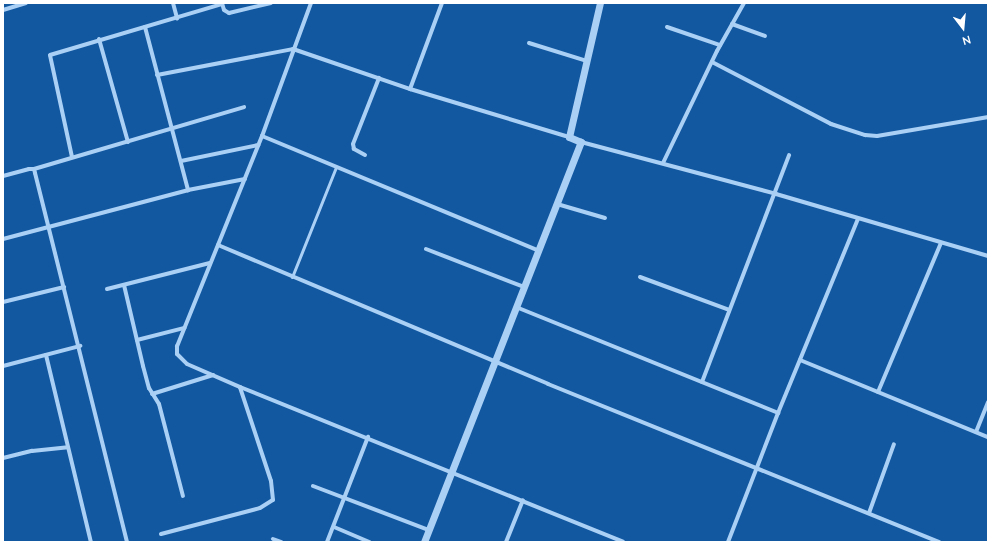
<!DOCTYPE html>
<html>
<head>
<meta charset="utf-8">
<style>
  body { margin:0 }
  #map { position:relative; width:991px; height:545px; overflow:hidden; background:#1258a1; font-family:"Nunito Sans",sans-serif }
  div>[style] { position:absolute }
  .service>* { height:3px; margin:-1.5px; padding:0 1.5px; transform-origin:1.5px; border-radius:1.5px; background:#abd0f5 }
  .minor>* { height:4px; margin:-2px; padding:0 2px; transform-origin:2px; border-radius:2px; background:#abd0f5 }
  .tertiary>* { height:7px; margin:-3.5px; padding:0 3.5px; transform-origin:3.5px; border-radius:3.5px; background:#abd0f5 }
  span { translate:-50% -50%; white-space:nowrap; text-align:center; line-height:1.15; -webkit-text-stroke:3px #1258a1; paint-order:stroke }
  .frame { position:absolute; inset:0; border:4px solid #fff; pointer-events:none }
  .north { position:absolute; left:943px; top:8px; width:40px; height:40px; -webkit-text-stroke:3px #1258a1; paint-order:stroke; rotate:164deg; font-size:11px; font-weight:700; line-height:16px; text-align:center; color:#fff }
  .north::after { content:''; display:block; margin:auto; width:14px; height:18px; background:#fff; clip-path:polygon(50% 0,100% 100%,50% 72%,0 100%) }
</style>
</head>
<body>
<div id="map">
  <div class="service">
    <i style="left:292px;top:277px;width:118px;rotate:-68.2deg"></i>
  </div>
  <div class="minor">
    <i style="left:173px;top:3px;width:16px;rotate:75deg"></i>
    <i style="left:222px;top:3px;width:7px;rotate:74deg"></i>
    <i style="left:224px;top:10px;width:6px;rotate:31deg"></i>
    <i style="left:229px;top:13px;width:43px;rotate:-13.4deg"></i>
    <i style="left:311px;top:3px;width:142px;rotate:110.2deg"></i>
    <i style="left:262px;top:136px;width:227px;rotate:112deg"></i>
    <i style="left:177px;top:346px;width:8px;rotate:90deg"></i>
    <i style="left:177px;top:354px;width:14px;rotate:45deg"></i>
    <i style="left:187px;top:364px;width:58px;rotate:23.5deg"></i>
    <i style="left:240px;top:387px;width:413px;rotate:22deg"></i>
    <i style="left:3px;top:10px;width:24px;rotate:-17deg"></i>
    <i style="left:732px;top:24px;width:35px;rotate:20deg"></i>
    <i style="left:145px;top:27px;width:169px;rotate:75.2deg"></i>
    <i style="left:667px;top:27px;width:56px;rotate:18.8deg"></i>
    <i style="left:99px;top:39px;width:107px;rotate:74.3deg"></i>
    <i style="left:529px;top:43px;width:61px;rotate:17.2deg"></i>
    <i style="left:712px;top:62px;width:134px;rotate:27.5deg"></i>
    <i style="left:831px;top:124px;width:36px;rotate:18deg"></i>
    <i style="left:865px;top:135px;width:12px;rotate:5deg"></i>
    <i style="left:877px;top:136px;width:113px;rotate:-9.7deg"></i>
    <i style="left:157px;top:75px;width:138px;rotate:-10.8deg"></i>
    <i style="left:293px;top:49px;width:124px;rotate:18.9deg"></i>
    <i style="left:410px;top:89px;width:166px;rotate:16.8deg"></i>
    <i style="left:410px;top:89px;width:92px;rotate:-69.6deg"></i>
    <i style="left:262px;top:136px;width:300px;rotate:22.5deg"></i>
    <i style="left:581px;top:142px;width:202px;rotate:14.9deg"></i>
    <i style="left:776px;top:194px;width:221px;rotate:16.3deg"></i>
    <i style="left:365px;top:155px;width:13px;rotate:-151deg"></i>
    <i style="left:354px;top:149px;width:5px;rotate:-101deg"></i>
    <i style="left:353px;top:144px;width:71px;rotate:-68.5deg"></i>
    <i style="left:72px;top:157px;width:104px;rotate:-102.2deg"></i>
    <i style="left:50px;top:55px;width:179px;rotate:-16.5deg"></i>
    <i style="left:181px;top:161px;width:79px;rotate:-11.7deg"></i>
    <i style="left:663px;top:163px;width:124px;rotate:-64.3deg"></i>
    <i style="left:717px;top:51px;width:55px;rotate:-60.6deg"></i>
    <i style="left:34px;top:169px;width:219px;rotate:-16.4deg"></i>
    <i style="left:3px;top:176px;width:27px;rotate:-15deg"></i>
    <i style="left:29px;top:169px;width:5px"></i>
    <i style="left:34px;top:169px;width:4px;rotate:76deg"></i>
    <i style="left:35px;top:173px;width:380px;rotate:76deg"></i>
    <i style="left:557px;top:204px;width:50px;rotate:16.3deg"></i>
    <i style="left:3px;top:239px;width:191px;rotate:-14.8deg"></i>
    <i style="left:188px;top:190px;width:58px;rotate:-10.9deg"></i>
    <i style="left:218px;top:245px;width:358px;rotate:22.8deg"></i>
    <i style="left:548px;top:384px;width:422px;rotate:22deg"></i>
    <i style="left:426px;top:249px;width:105px;rotate:21.2deg"></i>
    <i style="left:640px;top:277px;width:95px;rotate:20.3deg"></i>
    <i style="left:124px;top:285px;width:83px;rotate:76.8deg"></i>
    <i style="left:143px;top:366px;width:23px;rotate:75deg"></i>
    <i style="left:149px;top:388px;width:19px;rotate:58deg"></i>
    <i style="left:159px;top:404px;width:95px;rotate:75.4deg"></i>
    <i style="left:107px;top:289px;width:106px;rotate:-14.2deg"></i>
    <i style="left:3px;top:302px;width:63px;rotate:-13.8deg"></i>
    <i style="left:516px;top:307px;width:283px;rotate:22deg"></i>
    <i style="left:778px;top:413px;width:210px;rotate:-67.6deg"></i>
    <i style="left:137px;top:340px;width:49px;rotate:-14.3deg"></i>
    <i style="left:46px;top:355px;width:192px;rotate:76.5deg"></i>
    <i style="left:800px;top:360px;width:203px;rotate:22.3deg"></i>
    <i style="left:3px;top:366px;width:80px;rotate:-14.6deg"></i>
    <i style="left:702px;top:382px;width:243px;rotate:-69deg"></i>
    <i style="left:878px;top:392px;width:162px;rotate:-67.1deg"></i>
    <i style="left:152px;top:394px;width:64px;rotate:-17.3deg"></i>
    <i style="left:976px;top:432px;width:32px;rotate:-68deg"></i>
    <i style="left:3px;top:458px;width:30px;rotate:-14deg"></i>
    <i style="left:32px;top:451px;width:36px;rotate:-6deg"></i>
    <i style="left:313px;top:486px;width:124px;rotate:20.8deg"></i>
    <i style="left:869px;top:513px;width:73px;rotate:-70.1deg"></i>
    <i style="left:334px;top:527px;width:39px;rotate:23deg"></i>
    <i style="left:161px;top:534px;width:102px;rotate:-14.7deg"></i>
    <i style="left:260px;top:508px;width:15px;rotate:-32deg"></i>
    <i style="left:273px;top:500px;width:19px;rotate:-96deg"></i>
    <i style="left:271px;top:481px;width:99px;rotate:-108.3deg"></i>
    <i style="left:273px;top:539px;width:9px;rotate:21deg"></i>
    <i style="left:327px;top:542px;width:113px;rotate:-68.7deg"></i>
    <i style="left:506px;top:542px;width:45px;rotate:-68deg"></i>
    <i style="left:728px;top:542px;width:138px;rotate:-68.8deg"></i>
  </div>
  <div class="tertiary">
    <i style="left:424px;top:542px;width:430px;rotate:-68.6deg"></i>
    <i style="left:581px;top:142px;width:13px;rotate:-157deg"></i>
    <i style="left:569px;top:137px;width:138px;rotate:-77deg"></i>
  </div>
  <div class="frame"></div>
  <div class="north">N</div>
</div>
</body>
</html>
